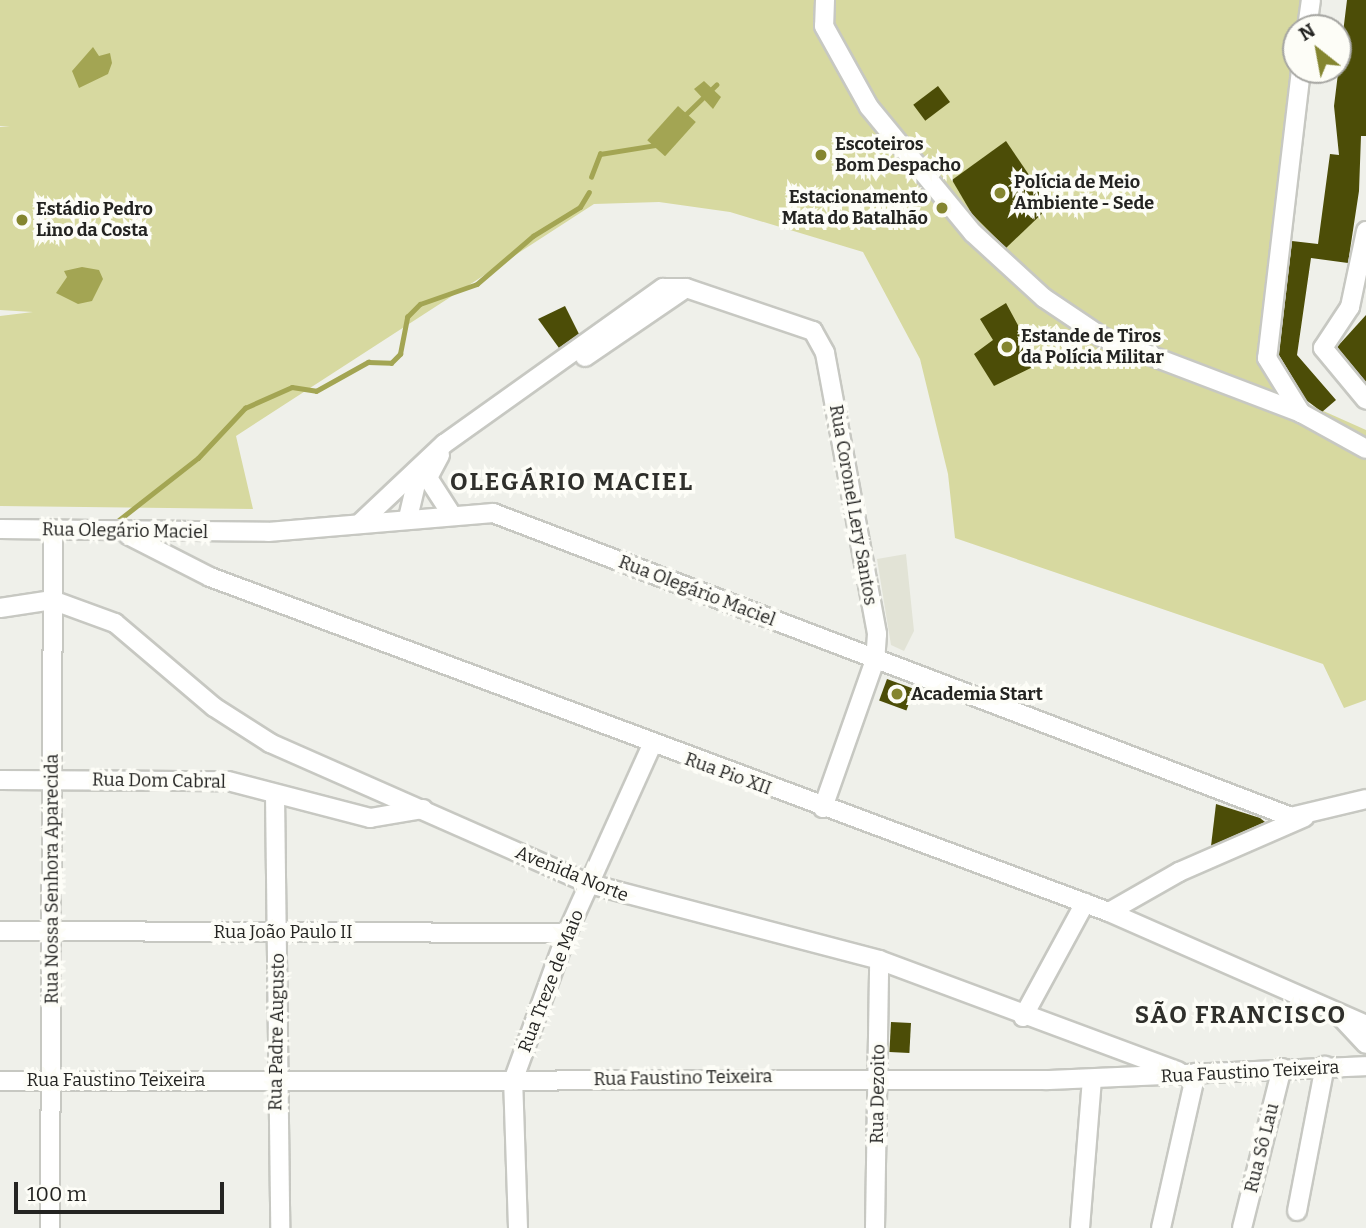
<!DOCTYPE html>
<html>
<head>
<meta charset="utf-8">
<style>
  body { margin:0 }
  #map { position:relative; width:1366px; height:1228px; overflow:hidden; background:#eff0ea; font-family:Bitter,serif }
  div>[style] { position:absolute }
  .built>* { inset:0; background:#e2e3d6 }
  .green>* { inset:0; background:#d7d9a0 }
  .water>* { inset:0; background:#a3a553; transform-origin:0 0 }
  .stream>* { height:4.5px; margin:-2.25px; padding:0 2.25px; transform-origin:2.25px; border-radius:2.25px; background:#a3a553 }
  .building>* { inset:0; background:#4c4d07; transform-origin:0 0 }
  .roads { filter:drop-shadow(2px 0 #c7c8c2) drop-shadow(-2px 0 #c7c8c2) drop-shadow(0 2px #c7c8c2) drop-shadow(0 -2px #c7c8c2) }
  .minor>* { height:18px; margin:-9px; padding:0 9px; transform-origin:9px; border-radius:9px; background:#fff }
  .dots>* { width:19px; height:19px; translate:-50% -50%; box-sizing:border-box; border:4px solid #fdfdf7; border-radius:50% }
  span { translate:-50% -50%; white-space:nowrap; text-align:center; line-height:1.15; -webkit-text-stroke:7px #fdfdf7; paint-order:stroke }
  .poi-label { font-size:18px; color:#242422; font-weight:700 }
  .left { translate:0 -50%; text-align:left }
  .right { translate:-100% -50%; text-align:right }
  .street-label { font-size:18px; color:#242422 }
  .district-label { font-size:24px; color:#2f2f2b; font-weight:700; letter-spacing:2px }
  .north { position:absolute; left:1282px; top:14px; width:70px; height:70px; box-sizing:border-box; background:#fdfdf7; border:2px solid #a6a6a2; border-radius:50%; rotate:329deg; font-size:19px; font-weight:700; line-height:28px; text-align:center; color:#242422 }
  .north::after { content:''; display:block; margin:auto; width:24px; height:32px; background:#84852f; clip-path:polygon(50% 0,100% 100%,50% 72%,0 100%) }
  .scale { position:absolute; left:14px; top:1182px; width:210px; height:32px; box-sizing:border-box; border:4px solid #242422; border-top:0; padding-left:9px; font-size:21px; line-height:24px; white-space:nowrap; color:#242422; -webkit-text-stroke:5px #fdfdf7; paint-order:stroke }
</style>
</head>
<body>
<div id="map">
  <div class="built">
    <i style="clip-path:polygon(906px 554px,914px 631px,904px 651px,891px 645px,877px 559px)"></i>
  </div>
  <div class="green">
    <i style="clip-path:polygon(0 0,1321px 0,1318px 28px,1296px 28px,1296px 70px,1312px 70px,1275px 354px,1310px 405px,1366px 430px,1366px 700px,1344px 708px,1323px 664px,955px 538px,948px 474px,920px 359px,863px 252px,730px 212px,659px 202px,594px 204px,236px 436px,253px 509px,0 506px,0 316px,33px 312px,0 310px,0 127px,10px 127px,0 126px)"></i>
  </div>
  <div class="water">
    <i style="clip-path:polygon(93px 47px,99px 56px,110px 53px,112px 63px,108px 74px,79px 88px,72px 71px)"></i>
    <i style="clip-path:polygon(704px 81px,721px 97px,713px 109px,694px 89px)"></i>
    <i style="left:678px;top:106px;width:24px;height:46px;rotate:42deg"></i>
    <i style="clip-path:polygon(82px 267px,99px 270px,103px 279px,92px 301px,78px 304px,56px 293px,67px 277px,64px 271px)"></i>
  </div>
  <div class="stream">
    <i style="left:684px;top:116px;width:45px;rotate:-44.1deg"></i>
    <i style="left:591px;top:177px;width:25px;rotate:-69deg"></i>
    <i style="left:600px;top:154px;width:57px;rotate:-9.1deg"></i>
    <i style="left:115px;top:523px;width:105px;rotate:-38.1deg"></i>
    <i style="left:198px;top:458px;width:69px;rotate:-46.8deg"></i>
    <i style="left:245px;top:408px;width:51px;rotate:-24.1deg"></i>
    <i style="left:292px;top:387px;width:24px;rotate:9deg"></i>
    <i style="left:316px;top:391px;width:60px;rotate:-29.1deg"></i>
    <i style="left:368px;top:362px;width:23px;rotate:2deg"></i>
    <i style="left:391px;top:363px;width:13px;rotate:-45deg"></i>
    <i style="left:400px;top:354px;width:38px;rotate:-79deg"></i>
    <i style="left:407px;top:317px;width:18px;rotate:-45deg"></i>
    <i style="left:420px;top:304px;width:60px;rotate:-19.3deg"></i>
    <i style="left:477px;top:284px;width:74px;rotate:-40.6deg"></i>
    <i style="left:533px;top:236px;width:55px;rotate:-31.7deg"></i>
    <i style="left:580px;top:207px;width:17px;rotate:-59deg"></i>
  </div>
  <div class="building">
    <i style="clip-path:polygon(1347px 0,1366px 0,1366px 136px,1361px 136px,1359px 191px,1348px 263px,1311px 258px,1297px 355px,1336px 400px,1322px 412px,1306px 400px,1279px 355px,1292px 241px,1318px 244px,1330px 154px,1339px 155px,1334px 106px)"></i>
    <i style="left:938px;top:86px;width:20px;height:31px;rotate:53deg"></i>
    <i style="clip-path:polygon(1006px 141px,1050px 206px,1006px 248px,972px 214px,952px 180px)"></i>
    <i style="clip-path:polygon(1006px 303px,1039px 364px,994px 386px,974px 354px,993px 340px,980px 319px)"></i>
    <i style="clip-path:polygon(565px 306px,579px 334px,559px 348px,538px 319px)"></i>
    <i style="clip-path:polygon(1366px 315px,1366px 382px,1337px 347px)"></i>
    <i style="left:887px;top:679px;width:29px;height:23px;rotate:20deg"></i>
    <i style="clip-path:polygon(1216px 804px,1260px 818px,1265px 822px,1211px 846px)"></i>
    <i style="left:891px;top:1022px;width:20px;height:30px;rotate:3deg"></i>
  </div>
  <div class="roads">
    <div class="minor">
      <i style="left:825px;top:0;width:26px;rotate:92deg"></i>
      <i style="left:824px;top:26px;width:93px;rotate:60.9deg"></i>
      <i style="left:869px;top:107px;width:163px;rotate:50.5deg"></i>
      <i style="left:973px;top:233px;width:96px;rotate:42.5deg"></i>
      <i style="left:1044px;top:298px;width:70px;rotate:33.9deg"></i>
      <i style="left:1102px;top:337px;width:213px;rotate:20.9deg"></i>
      <i style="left:1307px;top:28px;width:28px;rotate:-82deg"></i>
      <i style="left:1301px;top:70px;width:290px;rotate:96.7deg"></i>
      <i style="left:1267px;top:358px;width:65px;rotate:58.3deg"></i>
      <i style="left:1301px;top:413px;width:74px;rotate:29deg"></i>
      <i style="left:1366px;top:231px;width:78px;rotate:101.9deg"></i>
      <i style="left:1350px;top:307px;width:49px;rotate:123.4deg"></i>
      <i style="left:1323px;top:348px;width:67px;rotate:50.4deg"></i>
      <i style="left:585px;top:357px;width:122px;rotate:-34.3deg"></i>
      <i style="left:440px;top:455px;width:26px;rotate:118deg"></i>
      <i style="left:428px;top:478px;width:40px;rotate:57.1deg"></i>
      <i style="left:408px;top:518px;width:52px;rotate:-76.8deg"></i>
      <i style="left:359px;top:524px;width:117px;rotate:-43.3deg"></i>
      <i style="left:444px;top:444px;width:269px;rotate:-35.5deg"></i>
      <i style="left:663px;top:288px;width:23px"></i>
      <i style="left:686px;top:288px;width:134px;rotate:18.7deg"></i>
      <i style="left:813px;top:331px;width:25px;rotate:61deg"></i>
      <i style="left:825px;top:353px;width:286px;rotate:79.5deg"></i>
      <i style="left:877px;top:634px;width:26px;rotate:94deg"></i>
      <i style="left:875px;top:660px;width:157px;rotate:109.4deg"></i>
      <i style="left:0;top:529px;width:268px;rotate:0.6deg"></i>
      <i style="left:268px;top:532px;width:226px;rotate:-4.8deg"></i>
      <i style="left:493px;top:513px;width:854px;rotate:20.85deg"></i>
      <i style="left:1291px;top:817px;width:77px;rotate:-13.5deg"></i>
      <i style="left:128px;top:535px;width:92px;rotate:27.1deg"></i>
      <i style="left:210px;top:577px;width:959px;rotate:20.44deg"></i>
      <i style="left:1109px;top:912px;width:281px;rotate:23.7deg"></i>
      <i style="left:0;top:608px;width:53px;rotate:-8.7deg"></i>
      <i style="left:52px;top:600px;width:67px;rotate:20.1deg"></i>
      <i style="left:115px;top:623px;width:130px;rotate:40.3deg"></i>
      <i style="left:214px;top:707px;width:67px;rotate:32.7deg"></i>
      <i style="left:270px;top:743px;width:350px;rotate:23.8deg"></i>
      <i style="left:590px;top:884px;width:299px;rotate:14.7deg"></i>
      <i style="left:879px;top:960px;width:319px;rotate:20.4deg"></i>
      <i style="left:0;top:780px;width:228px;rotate:0.3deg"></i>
      <i style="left:228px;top:781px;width:147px;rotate:14.6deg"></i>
      <i style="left:370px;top:818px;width:54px;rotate:-9.6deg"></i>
      <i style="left:275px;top:794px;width:434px;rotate:89.3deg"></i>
      <i style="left:1109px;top:912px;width:81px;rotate:-29.7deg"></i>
      <i style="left:1179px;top:872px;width:137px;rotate:-23.6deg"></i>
      <i style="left:0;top:931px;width:567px;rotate:0.2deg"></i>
      <i style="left:1340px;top:1016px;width:38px;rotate:47deg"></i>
      <i style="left:1023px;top:1017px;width:130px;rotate:-61.5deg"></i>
      <i style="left:0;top:1081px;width:1047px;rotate:-0.05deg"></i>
      <i style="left:1047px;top:1080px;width:319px;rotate:-2.5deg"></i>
      <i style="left:1297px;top:1211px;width:148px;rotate:-79.1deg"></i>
      <i style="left:50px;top:1228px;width:698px;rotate:-89.75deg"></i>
      <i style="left:518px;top:1228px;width:147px;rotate:-91.9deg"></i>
      <i style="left:513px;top:1081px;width:158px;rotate:-70deg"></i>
      <i style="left:567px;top:933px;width:204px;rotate:-65.7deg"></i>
      <i style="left:875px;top:1228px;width:268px;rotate:-89.1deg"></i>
      <i style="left:1080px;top:1228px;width:149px;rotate:-85.4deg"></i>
      <i style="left:1161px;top:1228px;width:159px;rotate:-77.3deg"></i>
      <i style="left:1242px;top:1228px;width:165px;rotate:-76deg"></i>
    </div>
  </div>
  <div class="dots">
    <i style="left:821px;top:155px;background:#84852f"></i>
    <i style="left:1000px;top:193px;background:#84852f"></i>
    <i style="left:942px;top:208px;background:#84852f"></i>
    <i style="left:22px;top:220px;background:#84852f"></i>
    <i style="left:1007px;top:347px;background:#84852f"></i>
    <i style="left:897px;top:694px;background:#84852f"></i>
  </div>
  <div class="poi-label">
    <span class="left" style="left:835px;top:155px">Escoteiros<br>Bom Despacho</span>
    <span class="left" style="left:1014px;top:193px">Polícia de Meio<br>Ambiente - Sede</span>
    <span class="right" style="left:928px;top:208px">Estacionamento<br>Mata do Batalhão</span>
    <span class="left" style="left:36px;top:220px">Estádio Pedro<br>Lino da Costa</span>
    <span class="left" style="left:1021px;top:347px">Estande de Tiros<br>da Polícia Militar</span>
    <span class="left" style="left:911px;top:694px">Academia Start</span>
  </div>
  <div class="street-label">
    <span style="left:853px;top:505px;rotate:80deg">Rua Coronel Lery Santos</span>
    <span style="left:125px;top:531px;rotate:1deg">Rua Olegário Maciel</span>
    <span style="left:697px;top:591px;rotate:21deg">Rua Olegário Maciel</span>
    <span style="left:728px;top:774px;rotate:20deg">Rua Pio XII</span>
    <span style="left:159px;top:781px;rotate:1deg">Rua Dom Cabral</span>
    <span style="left:572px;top:874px;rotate:22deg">Avenida Norte</span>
    <span style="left:52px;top:879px;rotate:-90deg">Rua Nossa Senhora Aparecida</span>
    <span style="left:283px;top:932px">Rua João Paulo II</span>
    <span style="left:551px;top:981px;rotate:-69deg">Rua Treze de Maio</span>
    <span style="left:277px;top:1032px;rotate:-89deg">Rua Padre Augusto</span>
    <span style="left:1250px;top:1072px;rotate:-3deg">Rua Faustino Teixeira</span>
    <span style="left:683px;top:1078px;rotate:-1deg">Rua Faustino Teixeira</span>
    <span style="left:116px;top:1080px">Rua Faustino Teixeira</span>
    <span style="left:878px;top:1094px;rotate:-89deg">Rua Dezoito</span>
    <span style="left:1262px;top:1148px;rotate:-76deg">Rua Sô Lau</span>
  </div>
  <div class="district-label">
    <span style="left:572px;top:483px">OLEGÁRIO MACIEL</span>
    <span style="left:1241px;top:1016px">SÃO FRANCISCO</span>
  </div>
  <div class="north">N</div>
  <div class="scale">100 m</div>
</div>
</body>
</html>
